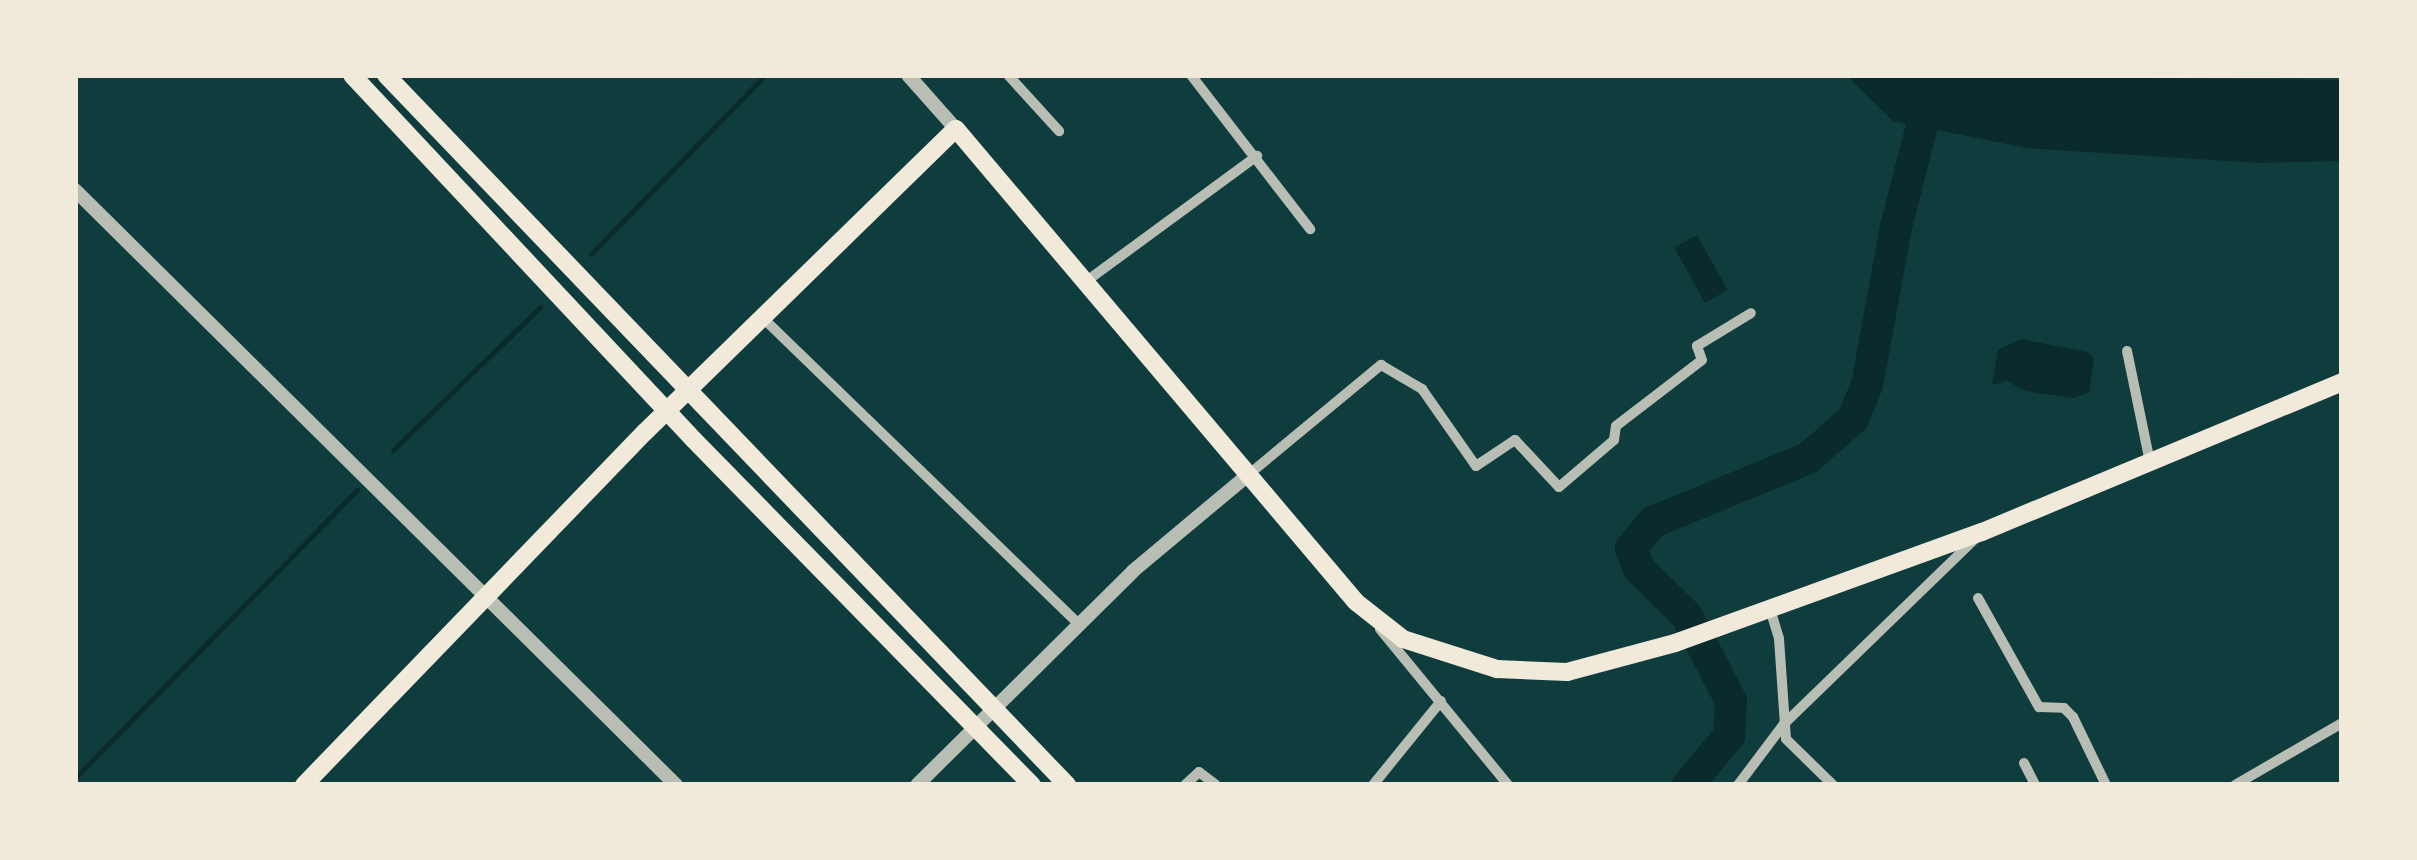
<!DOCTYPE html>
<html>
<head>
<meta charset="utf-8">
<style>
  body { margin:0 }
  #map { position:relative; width:2417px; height:860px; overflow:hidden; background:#0f3d3e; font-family:Signika,sans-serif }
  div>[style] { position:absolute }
  .water>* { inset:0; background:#0a2a2b; transform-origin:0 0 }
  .stream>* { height:5px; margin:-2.5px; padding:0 2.5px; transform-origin:2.5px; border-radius:2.5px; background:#0a2a2b }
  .river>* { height:32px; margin:-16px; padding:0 16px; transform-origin:16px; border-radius:16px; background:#0a2a2b }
  .minor>* { height:10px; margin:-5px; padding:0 5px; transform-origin:5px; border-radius:5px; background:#b8beb3 }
  .tertiary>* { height:14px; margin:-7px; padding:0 7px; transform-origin:7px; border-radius:7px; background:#b8beb3 }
  .primary>* { height:18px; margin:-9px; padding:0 9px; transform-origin:9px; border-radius:9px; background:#f1e9da }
  .trunk>* { height:18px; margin:-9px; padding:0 9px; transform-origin:9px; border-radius:9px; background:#f1e9da }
  span { translate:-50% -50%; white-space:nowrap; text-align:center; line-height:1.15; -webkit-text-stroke:10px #f1e9da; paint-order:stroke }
  .frame { position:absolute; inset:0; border:78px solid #f1e9da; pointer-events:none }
</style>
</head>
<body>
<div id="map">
  <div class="water">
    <i style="clip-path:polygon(1846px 75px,2342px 80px,2342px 161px,2260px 163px,2026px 148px,1893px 121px)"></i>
    <i style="left:1697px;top:235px;width:63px;height:26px;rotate:61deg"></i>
    <i style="clip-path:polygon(2021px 339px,2088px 352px,2094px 359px,2089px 393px,2073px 398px,2025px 391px,2007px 381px,1992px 385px,1998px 350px)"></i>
  </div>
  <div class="stream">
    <i style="left:591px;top:254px;width:250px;rotate:-45.8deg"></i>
    <i style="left:393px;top:450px;width:205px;rotate:-44.2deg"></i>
    <i style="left:75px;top:778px;width:403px;rotate:-45.6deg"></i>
  </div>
  <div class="river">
    <i style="left:1688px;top:785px;width:64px;rotate:-50.1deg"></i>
    <i style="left:1729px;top:736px;width:35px;rotate:-87deg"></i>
    <i style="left:1731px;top:701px;width:96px;rotate:-117.4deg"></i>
    <i style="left:1687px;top:616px;width:67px;rotate:-135.6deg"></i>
    <i style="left:1639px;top:569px;width:22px;rotate:-111deg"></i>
    <i style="left:1631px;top:548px;width:34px;rotate:-50deg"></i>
    <i style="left:1653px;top:522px;width:168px;rotate:-22.4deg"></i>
    <i style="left:1808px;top:458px;width:60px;rotate:-40.9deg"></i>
    <i style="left:1853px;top:419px;width:37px;rotate:-68deg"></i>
    <i style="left:1867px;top:385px;width:161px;rotate:-79.6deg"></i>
    <i style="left:1896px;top:227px;width:157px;rotate:-75.6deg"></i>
  </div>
  <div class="minor">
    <i style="left:1008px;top:75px;width:76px;rotate:47.7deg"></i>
    <i style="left:1191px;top:75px;width:195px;rotate:52.3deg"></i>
    <i style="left:1088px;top:280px;width:210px;rotate:-36.3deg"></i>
    <i style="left:764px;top:319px;width:438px;rotate:44.1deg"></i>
    <i style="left:2127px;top:351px;width:113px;rotate:78.3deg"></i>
    <i style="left:1248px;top:475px;width:173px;rotate:-39.6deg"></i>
    <i style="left:1381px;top:365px;width:48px;rotate:30.3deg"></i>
    <i style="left:1422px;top:389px;width:94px;rotate:55deg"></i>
    <i style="left:1476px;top:466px;width:47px;rotate:-33.7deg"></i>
    <i style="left:1515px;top:440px;width:64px;rotate:46.9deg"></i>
    <i style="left:1559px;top:487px;width:72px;rotate:-40.5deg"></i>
    <i style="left:1614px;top:440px;width:14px;rotate:-82deg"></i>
    <i style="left:1616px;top:426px;width:108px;rotate:-37.5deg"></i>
    <i style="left:1702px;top:360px;width:15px;rotate:-110deg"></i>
    <i style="left:1697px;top:346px;width:63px;rotate:-31.4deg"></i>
    <i style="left:1978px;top:598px;width:125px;rotate:60.8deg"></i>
    <i style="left:2039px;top:707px;width:25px;rotate:2deg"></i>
    <i style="left:2064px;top:708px;width:13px;rotate:45deg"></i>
    <i style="left:2073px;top:717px;width:76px;rotate:64.1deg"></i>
    <i style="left:1770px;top:609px;width:31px;rotate:73deg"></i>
    <i style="left:1779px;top:639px;width:100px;rotate:86deg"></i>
    <i style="left:1786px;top:739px;width:66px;rotate:44.4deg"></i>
    <i style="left:1380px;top:629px;width:202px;rotate:50.6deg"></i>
    <i style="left:2024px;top:763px;width:25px;rotate:63deg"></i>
    <i style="left:1185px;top:785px;width:19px;rotate:-43deg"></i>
    <i style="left:1199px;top:772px;width:21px;rotate:37deg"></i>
    <i style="left:1373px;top:785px;width:108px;rotate:-51deg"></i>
    <i style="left:1738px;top:785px;width:76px;rotate:-53deg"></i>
    <i style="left:1784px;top:724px;width:264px;rotate:-44.1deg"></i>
    <i style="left:2235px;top:785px;width:124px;rotate:-30.1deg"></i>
  </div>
  <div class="tertiary">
    <i style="left:908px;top:75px;width:72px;rotate:48.4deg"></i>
    <i style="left:75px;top:190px;width:846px;rotate:44.71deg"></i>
    <i style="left:917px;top:785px;width:304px;rotate:-44.7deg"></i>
    <i style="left:1133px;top:571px;width:150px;rotate:-39.9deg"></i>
  </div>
  <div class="primary">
    <i style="left:304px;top:785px;width:491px;rotate:-46deg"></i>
    <i style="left:645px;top:432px;width:434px;rotate:-44.3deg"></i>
    <i style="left:956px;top:129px;width:619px;rotate:49.78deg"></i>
    <i style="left:1356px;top:602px;width:60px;rotate:38.2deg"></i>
    <i style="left:1403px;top:639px;width:99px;rotate:17.7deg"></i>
    <i style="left:1497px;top:669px;width:70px;rotate:2.5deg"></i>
    <i style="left:1567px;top:672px;width:112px;rotate:-15deg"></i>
    <i style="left:1675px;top:643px;width:326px;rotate:-19.9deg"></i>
    <i style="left:1982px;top:532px;width:390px;rotate:-22.6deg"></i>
  </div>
  <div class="trunk">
    <i style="left:352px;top:75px;width:500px;rotate:46.86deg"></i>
    <i style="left:694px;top:440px;width:483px;rotate:45.6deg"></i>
    <i style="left:386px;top:75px;width:984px;rotate:46.19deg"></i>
  </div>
  <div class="frame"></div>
</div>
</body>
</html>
